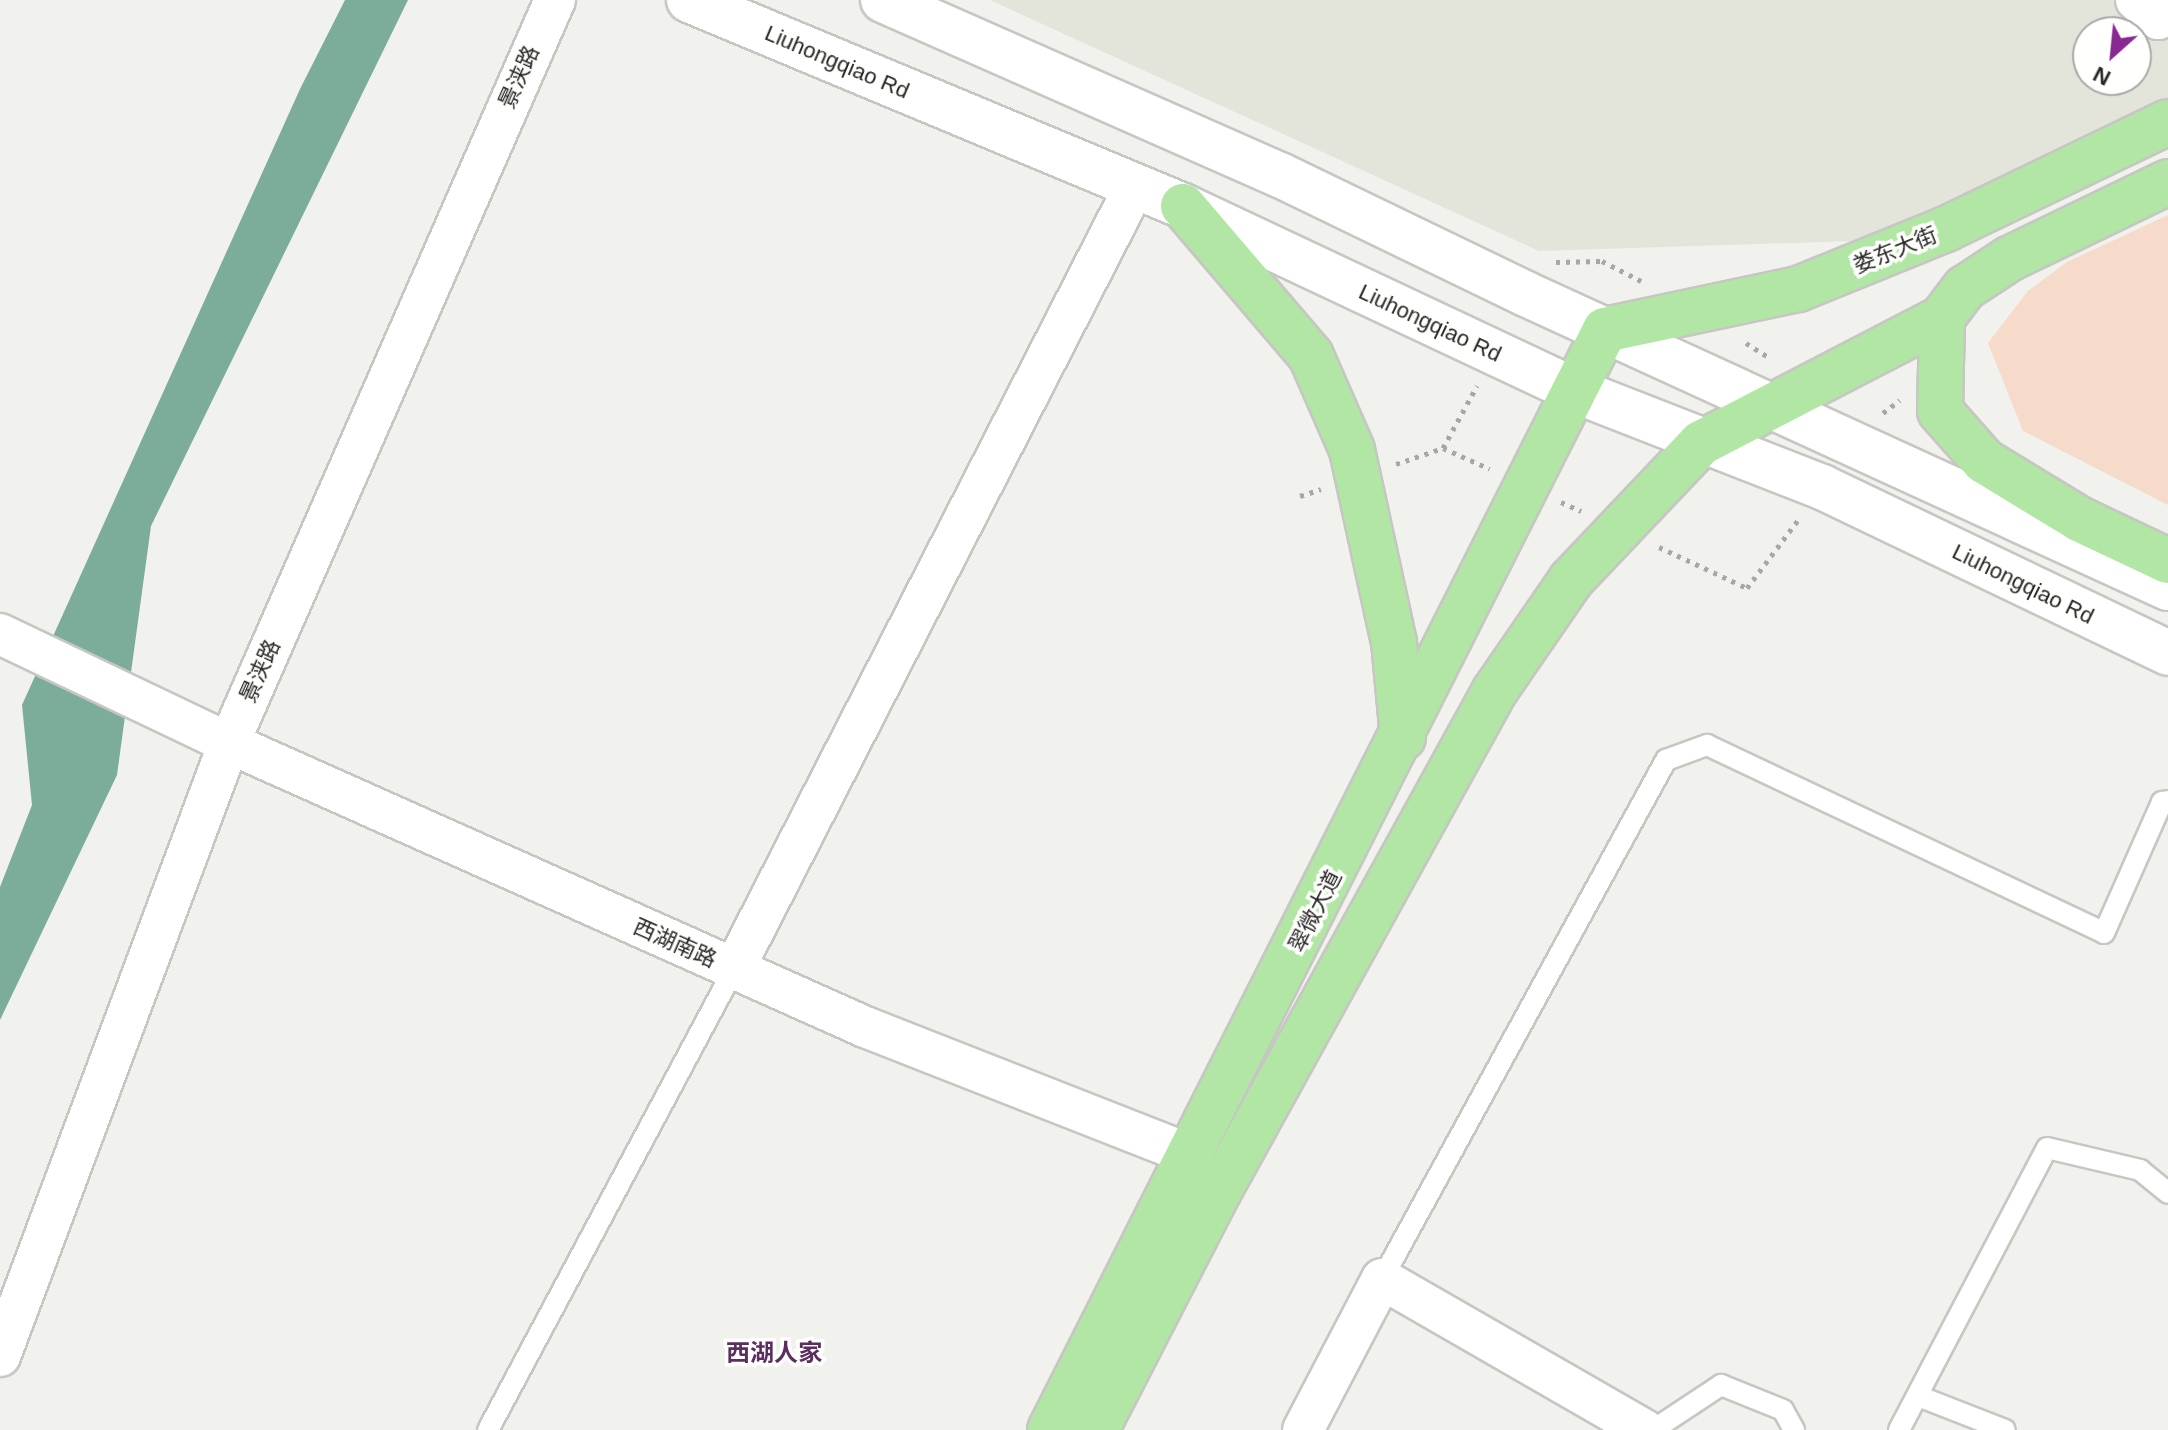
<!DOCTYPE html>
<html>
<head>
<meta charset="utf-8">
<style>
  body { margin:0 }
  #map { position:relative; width:2168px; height:1430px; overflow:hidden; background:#f1f1ed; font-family:Helvetica,"Noto Sans SC",sans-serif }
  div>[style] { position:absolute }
  .built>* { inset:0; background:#e4e5da }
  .green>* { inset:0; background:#f6daca }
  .water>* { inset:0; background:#7cad9b }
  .path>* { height:5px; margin-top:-2.5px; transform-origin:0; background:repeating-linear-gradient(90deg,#a7a7a4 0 4px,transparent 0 10px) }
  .roads { filter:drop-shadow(2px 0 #c6c6c3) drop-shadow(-2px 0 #c6c6c3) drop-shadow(0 2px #c6c6c3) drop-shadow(0 -2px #c6c6c3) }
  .service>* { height:20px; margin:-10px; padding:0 10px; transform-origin:10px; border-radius:10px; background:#fff }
  .minor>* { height:40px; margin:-20px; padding:0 20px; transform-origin:20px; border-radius:20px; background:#fff }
  .secondary>* { height:44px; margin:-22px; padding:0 22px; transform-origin:22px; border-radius:22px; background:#fff }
  .primary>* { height:44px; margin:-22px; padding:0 22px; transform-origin:22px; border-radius:22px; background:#b1e6a4 }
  span { translate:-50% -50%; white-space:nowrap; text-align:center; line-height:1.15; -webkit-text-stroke:7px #fffffe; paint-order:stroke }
  .street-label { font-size:22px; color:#282827 }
  .neighbourhood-label { font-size:24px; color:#5b2d60; font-weight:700 }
  .north { position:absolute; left:2072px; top:16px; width:80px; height:80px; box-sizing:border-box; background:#fffffe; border:2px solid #a9a9a8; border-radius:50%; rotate:207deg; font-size:22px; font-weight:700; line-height:32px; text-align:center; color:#282827 }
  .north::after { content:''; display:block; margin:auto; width:28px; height:36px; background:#882892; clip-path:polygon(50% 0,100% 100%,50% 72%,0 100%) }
</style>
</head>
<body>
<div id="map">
  <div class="built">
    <i style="clip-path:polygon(evenodd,990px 0,2168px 0,2168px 106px,1886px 240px,1539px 251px,990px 0,2088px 32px,2136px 32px,2136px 80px,2088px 80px,2088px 32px)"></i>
  </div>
  <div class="green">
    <i style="clip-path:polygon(2168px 215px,2168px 505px,2023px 431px,1988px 343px,2028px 291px,2067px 262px)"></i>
  </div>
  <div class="water">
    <i style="clip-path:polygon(345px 0,408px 0,151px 526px,117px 775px,0 1020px,0 887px,32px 805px,22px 705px,300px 89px)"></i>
  </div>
  <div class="path">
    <i style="left:1556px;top:262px;width:46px;rotate:-1.2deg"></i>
    <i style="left:1602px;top:261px;width:44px;rotate:27.1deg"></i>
    <i style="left:1746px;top:343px;width:26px;rotate:32deg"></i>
    <i style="left:1883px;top:413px;width:21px;rotate:-37deg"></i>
    <i style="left:1443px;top:448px;width:71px;rotate:-61.3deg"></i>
    <i style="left:1396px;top:464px;width:50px;rotate:-18.8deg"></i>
    <i style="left:1443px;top:448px;width:51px;rotate:24.1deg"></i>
    <i style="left:1300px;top:496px;width:22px;rotate:-18deg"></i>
    <i style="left:1561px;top:502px;width:22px;rotate:24deg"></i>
    <i style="left:1659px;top:547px;width:97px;rotate:25deg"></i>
    <i style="left:1747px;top:588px;width:85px;rotate:-53.1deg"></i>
  </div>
  <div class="roads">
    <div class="service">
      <i style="left:1382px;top:1279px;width:592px;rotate:-61.31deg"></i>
      <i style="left:1666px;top:760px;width:44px;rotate:-20.1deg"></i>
      <i style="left:1707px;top:745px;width:439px;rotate:25.3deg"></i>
      <i style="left:2104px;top:933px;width:143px;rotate:-66.1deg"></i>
      <i style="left:2162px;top:802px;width:6px;rotate:-9deg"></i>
      <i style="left:1918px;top:1396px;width:93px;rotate:21.3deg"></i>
      <i style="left:488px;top:1430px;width:523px;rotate:-61.91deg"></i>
      <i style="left:1653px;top:1430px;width:82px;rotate:-33.5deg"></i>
      <i style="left:1721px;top:1385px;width:67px;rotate:22deg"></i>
      <i style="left:1783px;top:1410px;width:23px;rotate:61deg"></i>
      <i style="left:1899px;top:1430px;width:318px;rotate:-62.3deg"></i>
      <i style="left:2047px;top:1148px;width:96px;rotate:13.3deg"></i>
      <i style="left:2140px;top:1170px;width:36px;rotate:39deg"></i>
    </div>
    <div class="minor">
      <i style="left:2136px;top:0;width:29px;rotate:41deg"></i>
      <i style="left:2158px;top:19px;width:11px;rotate:-27deg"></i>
      <i style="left:0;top:634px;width:254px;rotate:25.5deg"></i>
      <i style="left:229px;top:743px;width:697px;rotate:24.06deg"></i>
      <i style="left:865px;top:1027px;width:350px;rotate:21.4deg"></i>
      <i style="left:734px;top:969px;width:880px;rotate:-62.88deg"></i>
      <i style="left:0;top:1356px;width:654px;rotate:-69.52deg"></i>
      <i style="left:229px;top:743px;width:811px;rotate:-66.31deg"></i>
      <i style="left:1303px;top:1430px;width:170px;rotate:-62.4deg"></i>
      <i style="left:1382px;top:1279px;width:303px;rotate:29.9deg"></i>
    </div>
    <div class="secondary">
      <i style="left:689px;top:0;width:535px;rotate:22.64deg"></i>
      <i style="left:1183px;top:206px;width:434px;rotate:25.2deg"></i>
      <i style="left:1576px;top:391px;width:264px;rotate:21.3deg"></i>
      <i style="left:1822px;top:487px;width:384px;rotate:25.6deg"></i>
      <i style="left:883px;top:0;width:434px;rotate:23.8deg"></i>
      <i style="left:1280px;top:175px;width:273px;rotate:25.8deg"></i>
      <i style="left:1526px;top:294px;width:706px;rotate:24.61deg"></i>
    </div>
    <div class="primary">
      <i style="left:1183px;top:206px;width:197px;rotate:49.5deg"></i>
      <i style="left:1311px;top:356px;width:103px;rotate:66.4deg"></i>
      <i style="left:1352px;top:450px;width:197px;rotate:77.7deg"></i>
      <i style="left:1394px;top:642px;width:96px;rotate:84.6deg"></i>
      <i style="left:1942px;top:318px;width:93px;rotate:91.2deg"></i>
      <i style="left:1940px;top:411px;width:67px;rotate:48.7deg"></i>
      <i style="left:1984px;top:461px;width:111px;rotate:31.4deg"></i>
      <i style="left:2079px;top:519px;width:98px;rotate:25.3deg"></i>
      <i style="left:1050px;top:1430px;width:1232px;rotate:-63.23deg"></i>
      <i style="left:1605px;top:330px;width:197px;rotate:-12deg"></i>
      <i style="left:1798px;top:289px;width:160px;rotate:-22.1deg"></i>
      <i style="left:1946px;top:229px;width:246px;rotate:-25.7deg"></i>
      <i style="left:1096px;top:1430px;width:269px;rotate:-62.8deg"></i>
      <i style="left:1219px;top:1191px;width:570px;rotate:-61.14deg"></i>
      <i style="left:1494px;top:692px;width:136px;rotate:-55.5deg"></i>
      <i style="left:1571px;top:580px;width:189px;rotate:-46.5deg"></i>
      <i style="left:1701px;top:443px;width:271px;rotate:-27.4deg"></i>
      <i style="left:1942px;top:318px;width:38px;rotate:-53deg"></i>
      <i style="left:1965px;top:288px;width:53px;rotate:-33.4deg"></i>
      <i style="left:2009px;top:259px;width:177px;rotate:-25.8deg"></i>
    </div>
  </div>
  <div class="street-label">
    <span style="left:837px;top:62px;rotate:23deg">Liuhongqiao Rd</span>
    <span style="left:519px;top:77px;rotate:-66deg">景浃路</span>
    <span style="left:1895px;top:250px;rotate:-22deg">娄东大街</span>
    <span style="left:1430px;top:323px;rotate:25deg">Liuhongqiao Rd</span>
    <span style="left:2023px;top:584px;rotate:26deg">Liuhongqiao Rd</span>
    <span style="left:260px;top:671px;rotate:-66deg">景浃路</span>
    <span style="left:1315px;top:911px;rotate:-63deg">翠微大道</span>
    <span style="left:675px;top:943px;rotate:24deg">西湖南路</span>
  </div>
  <div class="neighbourhood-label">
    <span style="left:774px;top:1353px">西湖人家</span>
  </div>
  <div class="north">N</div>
</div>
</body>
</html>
